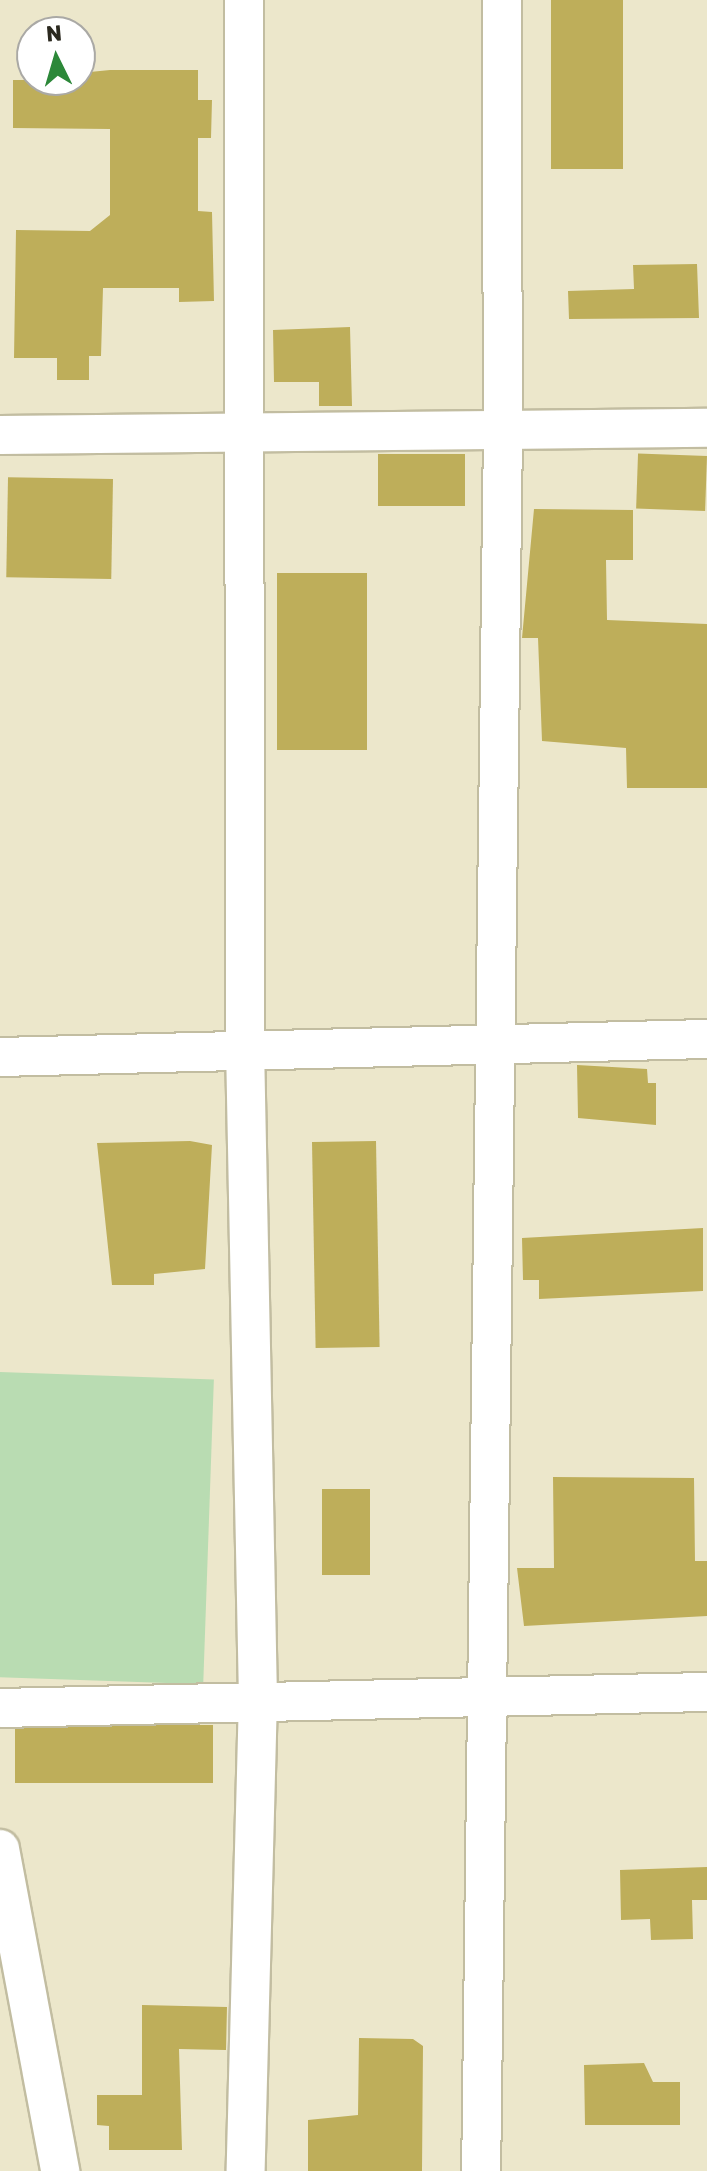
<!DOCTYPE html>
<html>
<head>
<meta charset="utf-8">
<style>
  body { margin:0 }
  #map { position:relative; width:707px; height:2171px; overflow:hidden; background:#ece7cb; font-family:Rubik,sans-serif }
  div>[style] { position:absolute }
  .green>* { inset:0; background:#b9dcb2; transform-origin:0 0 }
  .building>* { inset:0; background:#beae5a; transform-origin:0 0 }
  .roads { filter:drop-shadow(2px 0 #c2bda1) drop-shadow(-2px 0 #c2bda1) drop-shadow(0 2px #c2bda1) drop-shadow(0 -2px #c2bda1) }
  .minor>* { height:38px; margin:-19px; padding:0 19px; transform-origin:19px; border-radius:19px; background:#fff }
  span { translate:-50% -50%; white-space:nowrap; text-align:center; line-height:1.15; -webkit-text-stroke:8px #fff; paint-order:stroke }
  .north { position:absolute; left:16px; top:16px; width:80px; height:80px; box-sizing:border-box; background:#fff; border:2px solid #aaa9a5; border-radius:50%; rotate:355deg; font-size:22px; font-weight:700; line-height:32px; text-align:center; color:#2b291f }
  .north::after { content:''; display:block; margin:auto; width:28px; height:36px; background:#2c8839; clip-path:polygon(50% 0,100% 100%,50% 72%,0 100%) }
</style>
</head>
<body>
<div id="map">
  <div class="green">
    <i style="left:0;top:1372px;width:214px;height:305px;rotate:2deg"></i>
  </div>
  <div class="building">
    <i style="left:551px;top:0;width:72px;height:169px"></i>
    <i style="clip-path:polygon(110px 70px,198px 70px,198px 100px,212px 100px,211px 138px,198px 138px,198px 211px,212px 212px,214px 301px,179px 302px,179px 288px,103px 288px,101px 356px,89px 356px,89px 380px,57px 380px,57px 358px,14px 358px,16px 230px,90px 231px,110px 215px,110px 129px,13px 128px,13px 80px,27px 80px,27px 73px,32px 80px,80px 80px,80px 73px)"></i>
    <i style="clip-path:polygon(697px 264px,699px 318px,569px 319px,568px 291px,634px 289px,633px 265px)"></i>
    <i style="clip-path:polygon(350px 327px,352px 406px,319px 406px,319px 382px,274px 382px,273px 330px)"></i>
    <i style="left:465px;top:454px;width:52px;height:87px;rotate:90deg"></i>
    <i style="left:707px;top:456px;width:55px;height:69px;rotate:92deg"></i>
    <i style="left:113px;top:479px;width:100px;height:105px;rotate:91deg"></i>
    <i style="clip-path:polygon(534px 509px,633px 510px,633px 560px,606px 560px,607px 620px,707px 624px,707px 788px,627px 788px,626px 748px,542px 741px,538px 638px,522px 638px)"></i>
    <i style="left:277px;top:573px;width:90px;height:177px"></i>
    <i style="clip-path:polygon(577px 1065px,647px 1069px,648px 1083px,656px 1083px,656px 1125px,578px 1118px)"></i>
    <i style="clip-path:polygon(190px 1141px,212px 1145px,205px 1269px,154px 1274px,154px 1285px,112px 1285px,97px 1143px)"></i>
    <i style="left:376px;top:1141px;width:206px;height:64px;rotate:89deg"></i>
    <i style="clip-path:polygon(703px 1228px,703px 1291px,539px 1299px,539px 1280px,523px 1280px,522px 1238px)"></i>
    <i style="clip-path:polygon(553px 1477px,694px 1478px,695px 1561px,707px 1561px,707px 1616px,524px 1626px,517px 1568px,554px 1568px)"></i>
    <i style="left:322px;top:1489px;width:48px;height:86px"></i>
    <i style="left:213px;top:1725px;width:58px;height:198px;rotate:90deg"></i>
    <i style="clip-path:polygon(707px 1867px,707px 1900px,692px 1900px,693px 1939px,651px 1940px,650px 1919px,621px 1920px,620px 1870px)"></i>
    <i style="clip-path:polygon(142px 2005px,227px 2007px,226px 2050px,179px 2049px,182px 2150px,109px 2150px,109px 2126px,97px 2125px,97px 2095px,142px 2095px)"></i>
    <i style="clip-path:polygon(359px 2038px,413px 2039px,423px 2046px,422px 2171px,308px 2171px,308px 2120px,358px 2115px)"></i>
    <i style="clip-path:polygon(644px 2063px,653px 2082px,680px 2082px,680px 2125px,585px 2125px,584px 2065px)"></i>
  </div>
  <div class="roads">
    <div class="minor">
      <i style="left:244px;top:0;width:1046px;rotate:89.95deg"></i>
      <i style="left:245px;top:1046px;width:651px;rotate:88.86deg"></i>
      <i style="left:258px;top:1697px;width:474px;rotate:91.5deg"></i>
      <i style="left:502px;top:0;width:430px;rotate:89.9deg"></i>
      <i style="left:503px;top:430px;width:204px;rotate:-0.6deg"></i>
      <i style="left:0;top:435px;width:503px;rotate:-0.57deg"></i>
      <i style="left:503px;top:430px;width:1741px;rotate:90.72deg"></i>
      <i style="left:0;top:1057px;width:707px;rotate:-1.46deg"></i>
      <i style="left:0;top:1708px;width:707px;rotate:-1.3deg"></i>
      <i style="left:0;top:1849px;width:328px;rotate:79.4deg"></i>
    </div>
  </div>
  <div class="north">N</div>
</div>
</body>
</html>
